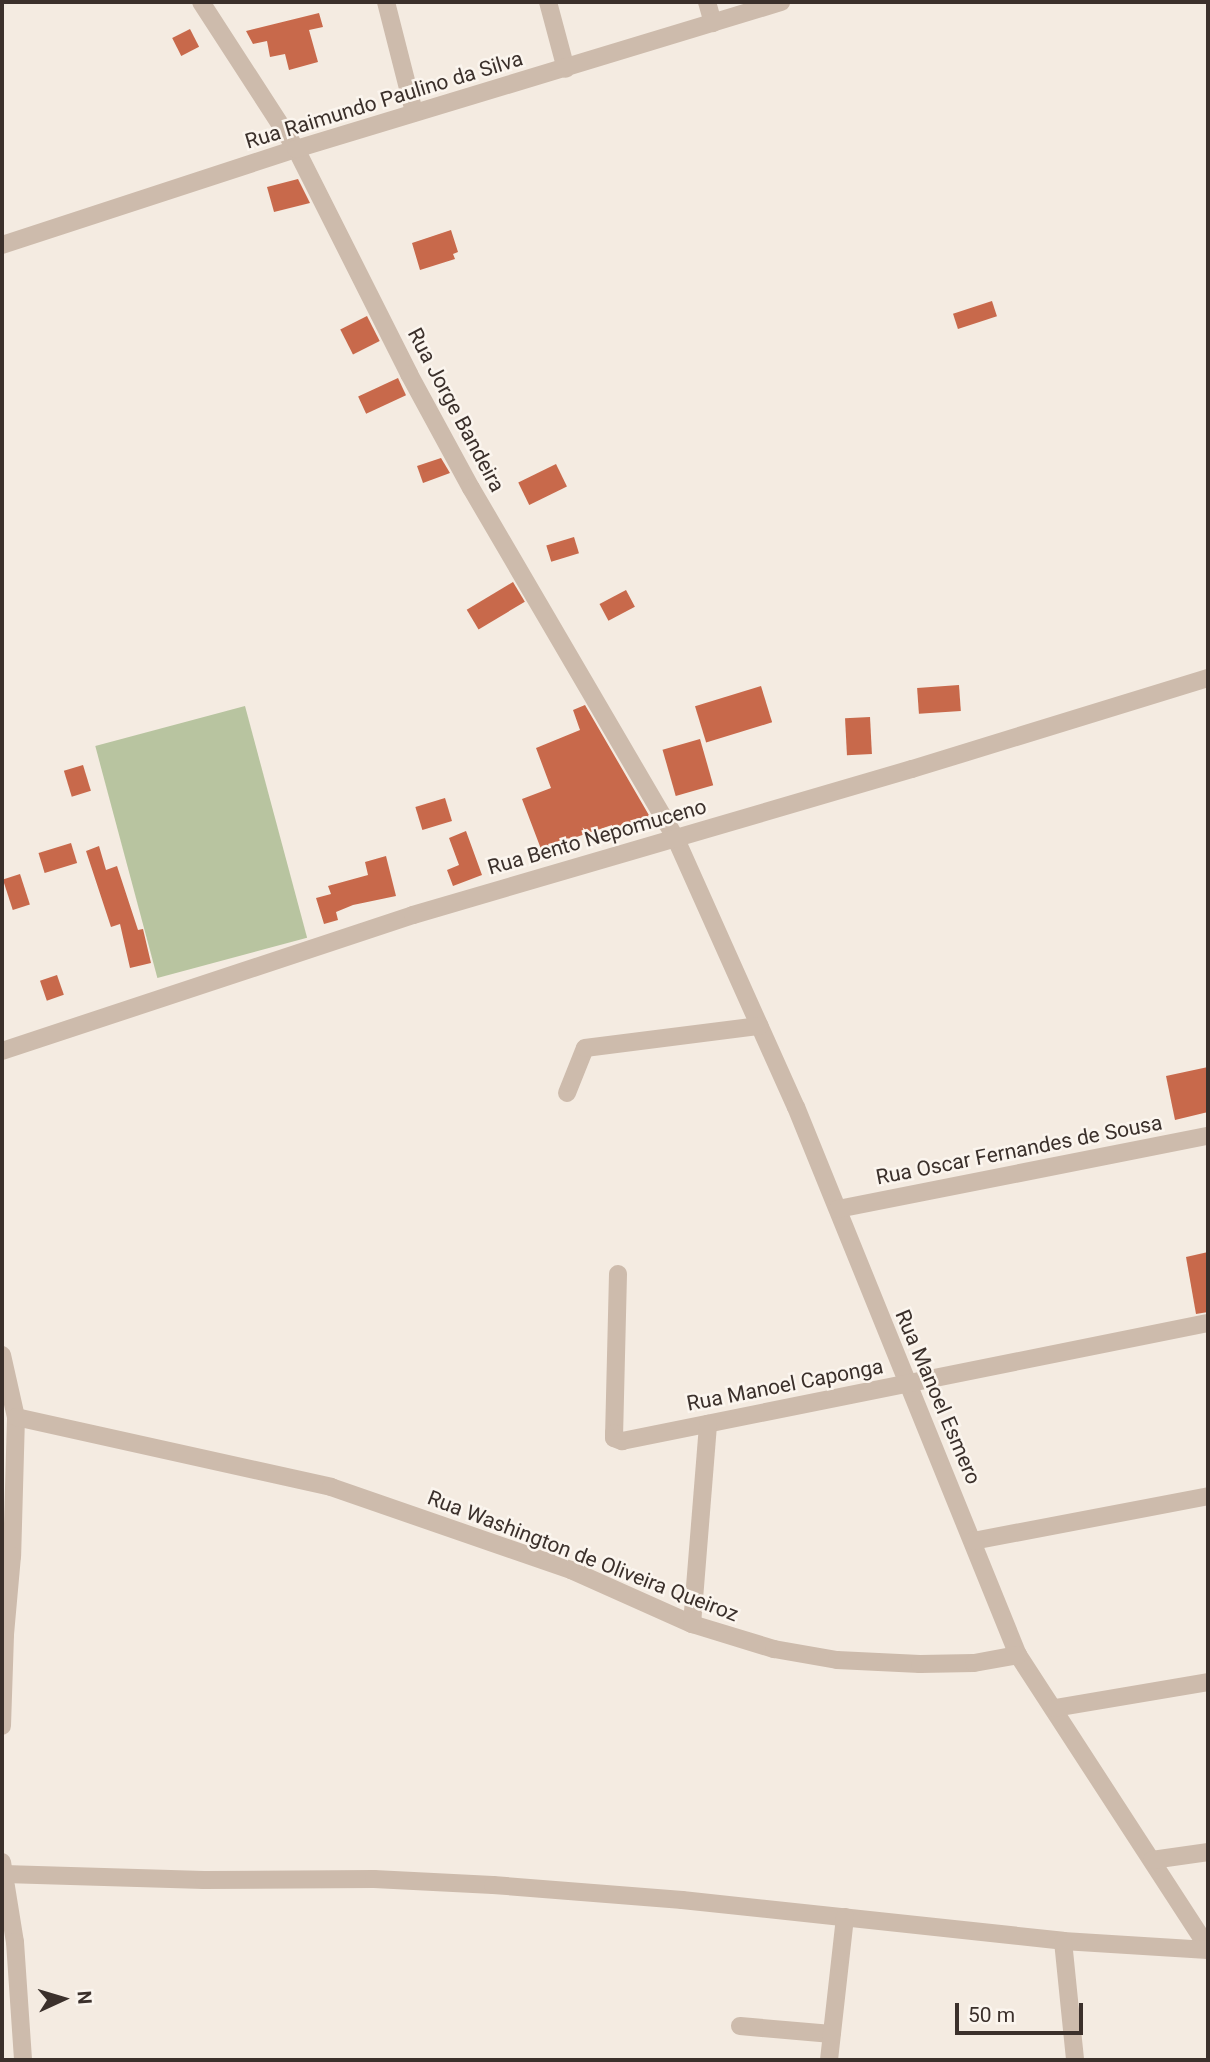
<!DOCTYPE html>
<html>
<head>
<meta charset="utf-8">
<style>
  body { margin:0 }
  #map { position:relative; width:1210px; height:2062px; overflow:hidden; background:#f4ebe1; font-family:Roboto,sans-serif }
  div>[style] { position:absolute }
  .green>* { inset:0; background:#b8c4a0; transform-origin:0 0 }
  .building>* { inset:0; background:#c8694b; transform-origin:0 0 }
  .street>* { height:18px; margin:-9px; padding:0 9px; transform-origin:9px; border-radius:9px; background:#cdbbac }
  span { translate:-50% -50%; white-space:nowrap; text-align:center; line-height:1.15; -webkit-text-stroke:5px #fbf5ee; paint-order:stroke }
  .street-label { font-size:21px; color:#3b302b }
  .frame { position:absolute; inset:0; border:4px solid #3b302b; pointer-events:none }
  .north { position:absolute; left:28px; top:1964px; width:70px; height:70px; -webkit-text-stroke:5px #fbf5ee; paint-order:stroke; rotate:86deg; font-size:19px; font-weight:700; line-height:28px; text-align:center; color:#3b302b }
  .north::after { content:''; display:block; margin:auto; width:24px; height:32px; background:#3b302b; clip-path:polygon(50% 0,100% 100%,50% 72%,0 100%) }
  .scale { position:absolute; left:955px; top:2003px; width:128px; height:32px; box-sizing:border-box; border:4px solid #3b302b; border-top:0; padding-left:9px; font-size:21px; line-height:24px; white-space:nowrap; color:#3b302b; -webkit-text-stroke:5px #fbf5ee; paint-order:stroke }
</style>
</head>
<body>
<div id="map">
  <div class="green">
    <i style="left:245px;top:706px;width:240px;height:155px;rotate:75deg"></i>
  </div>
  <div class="building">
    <i style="clip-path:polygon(319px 13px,323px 27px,309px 30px,318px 62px,289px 70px,285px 54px,270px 57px,267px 41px,253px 44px,246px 31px)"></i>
    <i style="left:190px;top:29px;width:20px;height:20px;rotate:63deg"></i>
    <i style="clip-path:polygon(298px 179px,310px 203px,274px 212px,267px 187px)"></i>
    <i style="clip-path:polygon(451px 230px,458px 252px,453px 254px,455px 259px,420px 270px,412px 243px)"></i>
    <i style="left:992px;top:301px;width:16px;height:41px;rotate:72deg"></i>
    <i style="left:367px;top:316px;width:28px;height:30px;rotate:63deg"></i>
    <i style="left:398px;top:378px;width:19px;height:44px;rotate:65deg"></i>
    <i style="clip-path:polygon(441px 458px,450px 473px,423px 483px,417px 466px)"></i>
    <i style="left:556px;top:464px;width:25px;height:42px;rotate:64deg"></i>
    <i style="left:574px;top:537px;width:17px;height:29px;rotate:73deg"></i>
    <i style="left:513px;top:582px;width:23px;height:54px;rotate:59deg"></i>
    <i style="left:626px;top:590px;width:19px;height:30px;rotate:62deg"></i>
    <i style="left:959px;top:685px;width:26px;height:42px;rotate:86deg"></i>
    <i style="left:761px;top:686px;width:38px;height:69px;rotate:73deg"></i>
    <i style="clip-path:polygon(585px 705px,650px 817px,612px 828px,612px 825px,541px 849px,522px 799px,551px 788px,536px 748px,580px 730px,573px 710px)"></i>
    <i style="left:870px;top:717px;width:37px;height:25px;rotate:87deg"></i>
    <i style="left:700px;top:739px;width:48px;height:39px;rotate:74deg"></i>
    <i style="left:83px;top:765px;width:27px;height:20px;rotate:73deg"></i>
    <i style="left:445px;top:798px;width:24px;height:31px;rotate:73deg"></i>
    <i style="clip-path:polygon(466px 831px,482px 875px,453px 886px,447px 870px,459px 865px,449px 838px)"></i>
    <i style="left:71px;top:843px;width:21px;height:34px;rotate:73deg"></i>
    <i style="clip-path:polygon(99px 846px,106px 870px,117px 866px,138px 930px,143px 929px,151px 963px,130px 968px,120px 924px,111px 927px,86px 851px)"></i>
    <i style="clip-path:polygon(386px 856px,396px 896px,353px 905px,336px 912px,338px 920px,324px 924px,316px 898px,331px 894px,328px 886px,368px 875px,365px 862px)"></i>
    <i style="left:20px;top:874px;width:32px;height:18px;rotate:72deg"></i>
    <i style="left:57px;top:975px;width:21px;height:18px;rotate:71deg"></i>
    <i style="clip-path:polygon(1208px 1067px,1208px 1112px,1175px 1120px,1166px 1076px)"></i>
    <i style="clip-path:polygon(1208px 1252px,1208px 1312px,1196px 1314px,1186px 1257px)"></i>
  </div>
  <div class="street">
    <i style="left:201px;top:2px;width:175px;rotate:57.1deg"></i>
    <i style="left:296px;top:149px;width:252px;rotate:63.3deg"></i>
    <i style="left:409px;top:374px;width:130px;rotate:61.5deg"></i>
    <i style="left:471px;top:488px;width:404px;rotate:59.7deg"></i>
    <i style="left:675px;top:837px;width:296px;rotate:65.9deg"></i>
    <i style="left:796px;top:1107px;width:591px;rotate:67.95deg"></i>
    <i style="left:1018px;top:1655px;width:349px;rotate:57deg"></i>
    <i style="left:386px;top:2px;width:114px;rotate:75.7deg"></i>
    <i style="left:548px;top:2px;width:69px;rotate:75deg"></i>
    <i style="left:707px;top:2px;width:22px;rotate:74deg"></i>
    <i style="left:2px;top:245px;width:309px;rotate:-18.1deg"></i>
    <i style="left:296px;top:149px;width:507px;rotate:-16.86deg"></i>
    <i style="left:2px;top:1051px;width:433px;rotate:-18.3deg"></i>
    <i style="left:413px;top:915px;width:520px;rotate:-16.31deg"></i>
    <i style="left:912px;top:769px;width:310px;rotate:-17.1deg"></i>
    <i style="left:567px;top:1093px;width:48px;rotate:-68.2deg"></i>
    <i style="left:585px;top:1048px;width:176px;rotate:-7.2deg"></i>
    <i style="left:838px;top:1209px;width:377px;rotate:-11.2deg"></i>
    <i style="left:618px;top:1274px;width:159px;rotate:91.4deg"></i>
    <i style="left:614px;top:1433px;width:5px;rotate:90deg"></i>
    <i style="left:614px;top:1438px;width:9px;rotate:21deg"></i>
    <i style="left:622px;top:1441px;width:598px;rotate:-11.39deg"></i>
    <i style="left:2px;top:1355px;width:64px;rotate:77.3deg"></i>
    <i style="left:16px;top:1417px;width:139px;rotate:91.6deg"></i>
    <i style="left:12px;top:1556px;width:79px;rotate:95.1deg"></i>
    <i style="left:5px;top:1635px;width:91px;rotate:91.9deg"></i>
    <i style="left:16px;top:1417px;width:323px;rotate:12.5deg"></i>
    <i style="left:331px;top:1487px;width:254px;rotate:19.1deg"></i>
    <i style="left:571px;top:1570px;width:133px;rotate:24.1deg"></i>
    <i style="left:692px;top:1624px;width:86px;rotate:17deg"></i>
    <i style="left:774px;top:1649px;width:64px;rotate:9.9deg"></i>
    <i style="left:837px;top:1660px;width:83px;rotate:2.8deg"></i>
    <i style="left:920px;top:1664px;width:54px;rotate:-1.1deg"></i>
    <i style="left:974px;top:1663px;width:45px;rotate:-10.3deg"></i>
    <i style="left:973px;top:1541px;width:239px;rotate:-10.8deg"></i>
    <i style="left:692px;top:1624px;width:201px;rotate:-85.4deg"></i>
    <i style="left:1055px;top:1708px;width:155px;rotate:-9.6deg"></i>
    <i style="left:1152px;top:1860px;width:57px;rotate:-8.1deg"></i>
    <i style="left:2px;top:1862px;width:81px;rotate:80.8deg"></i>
    <i style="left:15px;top:1942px;width:118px;rotate:86.1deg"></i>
    <i style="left:4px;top:1874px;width:200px;rotate:1.7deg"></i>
    <i style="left:204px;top:1880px;width:170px;rotate:-0.3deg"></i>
    <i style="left:374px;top:1879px;width:119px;rotate:2.9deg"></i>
    <i style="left:493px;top:1885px;width:190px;rotate:4.5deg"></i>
    <i style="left:682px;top:1900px;width:383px;rotate:6.1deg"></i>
    <i style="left:1063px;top:1941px;width:145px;rotate:3.6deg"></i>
    <i style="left:1063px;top:1941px;width:120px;rotate:84.2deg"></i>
    <i style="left:740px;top:2026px;width:92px;rotate:5deg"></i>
    <i style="left:829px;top:2060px;width:144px;rotate:-83.6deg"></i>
  </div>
  <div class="street-label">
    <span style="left:384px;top:100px;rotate:-17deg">Rua Raimundo Paulino da Silva</span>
    <span style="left:456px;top:410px;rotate:62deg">Rua Jorge Bandeira</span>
    <span style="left:597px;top:837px;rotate:-16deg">Rua Bento Nepomuceno</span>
    <span style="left:1019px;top:1150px;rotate:-11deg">Rua Oscar Fernandes de Sousa</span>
    <span style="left:785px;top:1385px;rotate:-11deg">Rua Manoel Caponga</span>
    <span style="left:938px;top:1397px;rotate:67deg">Rua Manoel Esmero</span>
    <span style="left:583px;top:1556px;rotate:21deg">Rua Washington de Oliveira Queiroz</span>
  </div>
  <div class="frame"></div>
  <div class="north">N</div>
  <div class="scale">50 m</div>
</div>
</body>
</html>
